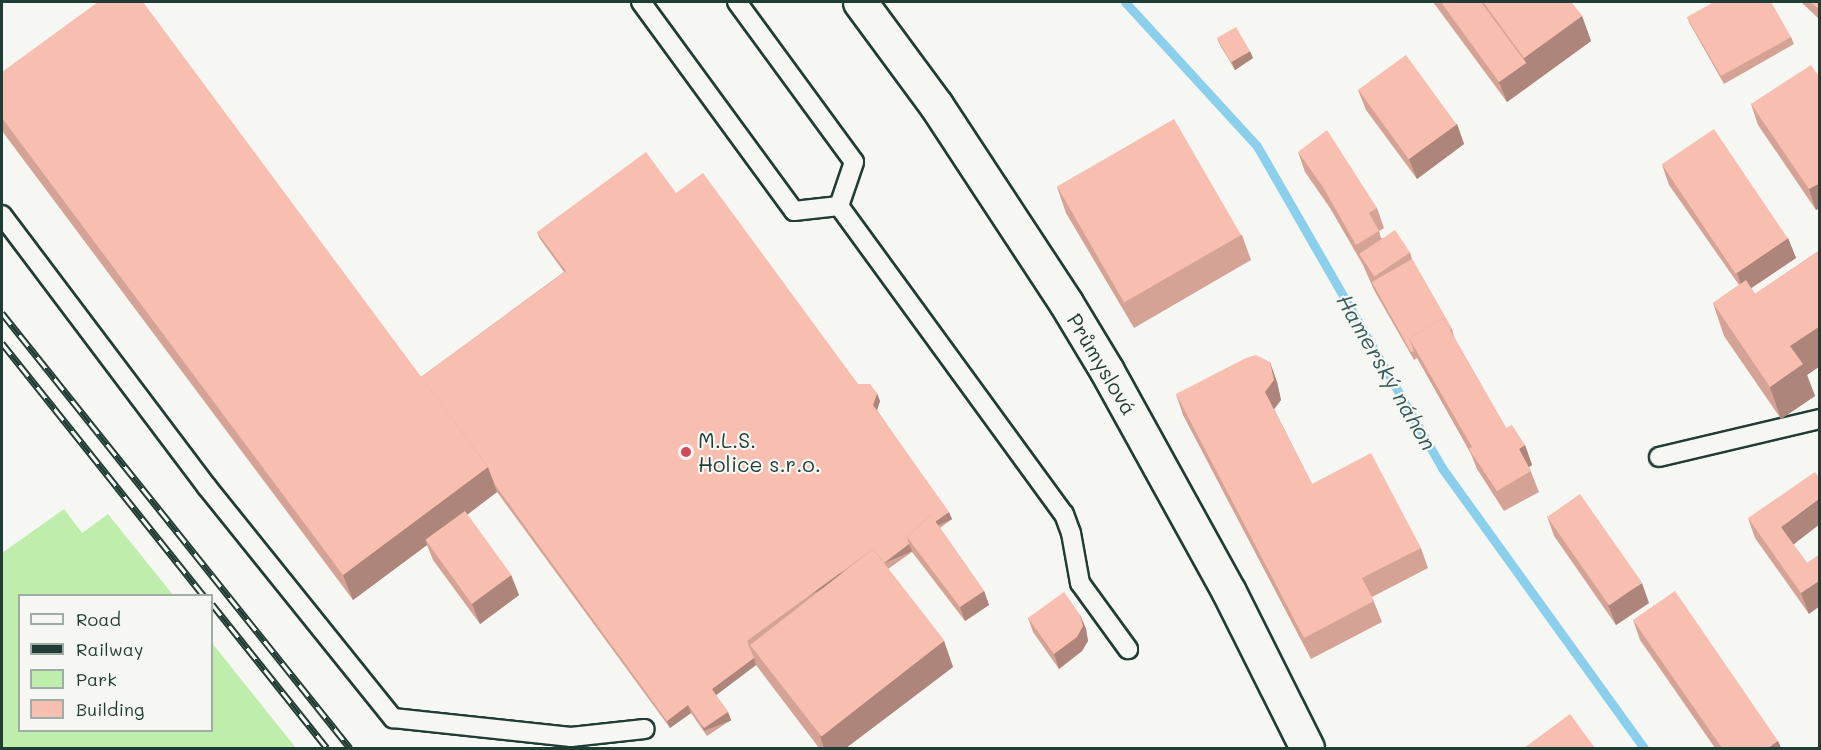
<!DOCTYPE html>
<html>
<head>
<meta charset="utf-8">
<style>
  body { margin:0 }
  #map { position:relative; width:1821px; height:750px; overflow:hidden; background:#f6f6f2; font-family:Mali,sans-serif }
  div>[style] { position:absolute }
  .green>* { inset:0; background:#bfeeac }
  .stream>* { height:9px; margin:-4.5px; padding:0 4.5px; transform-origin:4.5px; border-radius:4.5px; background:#8acfec }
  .roads { filter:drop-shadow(2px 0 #1f3d34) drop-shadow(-2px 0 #1f3d34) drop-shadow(0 2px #1f3d34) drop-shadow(0 -2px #1f3d34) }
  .lane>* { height:18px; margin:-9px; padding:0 9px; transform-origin:9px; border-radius:9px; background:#f6f6f2 }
  .street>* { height:33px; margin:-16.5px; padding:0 16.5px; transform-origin:16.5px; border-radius:16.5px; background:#f6f6f2 }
  .rail>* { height:7px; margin-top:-3.5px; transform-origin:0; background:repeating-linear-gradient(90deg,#f6f6f2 0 14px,#1f3d34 0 28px); box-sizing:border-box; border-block:2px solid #1f3d34 }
  .wall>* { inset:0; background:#d5a396 }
  .shaded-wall>* { inset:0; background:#ae857a; transform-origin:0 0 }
  .building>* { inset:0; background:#f8beaf; transform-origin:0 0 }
  .dots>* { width:16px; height:16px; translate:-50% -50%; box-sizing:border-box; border:3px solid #f6f6f2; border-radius:50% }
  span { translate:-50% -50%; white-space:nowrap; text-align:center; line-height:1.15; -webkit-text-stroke:4.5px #f6f6f2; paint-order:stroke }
  .street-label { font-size:21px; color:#1f3d34 }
  .poi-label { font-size:21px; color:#1f3d34 }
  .left { translate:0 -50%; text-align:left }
  .water-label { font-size:22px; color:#345a59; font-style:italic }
  .frame { position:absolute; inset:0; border:3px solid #1f3d34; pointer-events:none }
  .legend { position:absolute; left:18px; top:594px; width:195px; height:138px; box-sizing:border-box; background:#f6f6f2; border:2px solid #a0aca6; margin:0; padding:8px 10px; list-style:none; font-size:18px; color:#1f3d34 }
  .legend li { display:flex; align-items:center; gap:12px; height:30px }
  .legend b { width:30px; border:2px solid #a0aca6 }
</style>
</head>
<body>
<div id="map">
  <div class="green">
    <i style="clip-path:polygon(64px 509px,82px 533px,108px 514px,173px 595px,20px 596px,20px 730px,212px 730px,212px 643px,296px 748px,2px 748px,2px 553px)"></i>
  </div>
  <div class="stream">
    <i style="left:1125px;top:2px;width:195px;rotate:47.5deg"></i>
    <i style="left:1257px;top:146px;width:371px;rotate:60.1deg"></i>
    <i style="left:1442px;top:468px;width:345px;rotate:54.2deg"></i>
  </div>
  <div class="roads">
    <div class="lane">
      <i style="left:641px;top:2px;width:259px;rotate:53.8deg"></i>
      <i style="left:794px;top:211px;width:45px;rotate:-6.3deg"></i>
      <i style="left:839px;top:206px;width:381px;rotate:53.9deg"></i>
      <i style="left:1064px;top:514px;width:20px;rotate:70deg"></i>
      <i style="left:1071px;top:533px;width:51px;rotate:79.8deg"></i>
      <i style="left:1080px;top:583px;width:82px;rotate:54deg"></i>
      <i style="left:737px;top:2px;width:198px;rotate:53.8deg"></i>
      <i style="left:854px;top:162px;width:46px;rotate:108.8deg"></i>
      <i style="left:2px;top:215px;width:341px;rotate:53deg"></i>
      <i style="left:207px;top:487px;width:297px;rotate:51.2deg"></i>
      <i style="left:393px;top:718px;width:179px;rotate:6.1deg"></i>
      <i style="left:571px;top:737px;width:74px;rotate:-6.2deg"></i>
      <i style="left:1659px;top:457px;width:165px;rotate:-13.3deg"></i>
    </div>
    <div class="street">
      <i style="left:860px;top:2px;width:128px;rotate:53.6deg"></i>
      <i style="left:936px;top:105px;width:237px;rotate:56.7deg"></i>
      <i style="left:1066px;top:303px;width:79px;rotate:58.9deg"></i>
      <i style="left:1107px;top:371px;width:252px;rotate:61.1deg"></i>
      <i style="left:1229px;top:592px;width:174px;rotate:63.4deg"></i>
    </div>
  </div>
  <div class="rail">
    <i style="left:2px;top:313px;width:557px;rotate:51.34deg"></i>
    <i style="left:2px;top:343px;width:324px;rotate:51.4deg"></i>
    <i style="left:212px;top:604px;width:184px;rotate:51.4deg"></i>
  </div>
  <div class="wall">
    <i style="clip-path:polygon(1433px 2px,1571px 2px,1582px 16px,1591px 41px,1507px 102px)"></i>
    <i style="clip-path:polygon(1801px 2px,1820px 2px,1820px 20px)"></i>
    <i style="clip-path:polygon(1687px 17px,1791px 37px,1794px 44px,1724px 84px,1690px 24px)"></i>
    <i style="clip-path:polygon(1217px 38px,1253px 58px,1235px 70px,1220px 45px)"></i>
    <i style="clip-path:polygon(2px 72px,421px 377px,564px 272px,540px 239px,537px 232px,676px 193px,858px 384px,880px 401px,877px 410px,952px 519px,940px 528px,984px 591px,989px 605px,965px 621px,912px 552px,888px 569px,944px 641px,953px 667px,846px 748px,819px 748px,756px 665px,716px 695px,728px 712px,731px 720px,707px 736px,691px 713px,670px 728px,497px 492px,467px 515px,511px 575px,519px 595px,480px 624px,433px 560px,427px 545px,353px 600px,2px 131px)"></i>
    <i style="clip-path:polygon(1820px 78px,1820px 208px,1816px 210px,1758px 125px,1751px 104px)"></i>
    <i style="clip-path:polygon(1358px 90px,1457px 124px,1464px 144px,1417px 179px,1366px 110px)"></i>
    <i style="clip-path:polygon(1298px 152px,1377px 208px,1384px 228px,1379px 231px,1381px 238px,1410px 252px,1412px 259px,1452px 329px,1454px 337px,1506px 428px,1525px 445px,1532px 465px,1529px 467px,1539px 492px,1504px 511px,1477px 469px,1471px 454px,1417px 358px,1414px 360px,1374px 290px,1363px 265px,1330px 208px,1305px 172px)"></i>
    <i style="clip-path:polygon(1662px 165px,1788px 238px,1796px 258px,1751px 288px,1755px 294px,1820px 250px,1820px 366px,1807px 375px,1815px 396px,1781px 419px,1724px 336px,1713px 303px,1739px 285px,1669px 185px)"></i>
    <i style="clip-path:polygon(1057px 187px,1242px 235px,1251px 260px,1134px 328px,1066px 213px)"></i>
    <i style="clip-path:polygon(1277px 382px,1281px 400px,1274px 409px,1312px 484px,1421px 548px,1428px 568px,1372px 597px,1382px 622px,1311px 659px,1183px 415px,1176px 394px)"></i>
    <i style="clip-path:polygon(1547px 516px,1649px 603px,1616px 625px,1554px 536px)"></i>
    <i style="clip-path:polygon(1748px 518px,1793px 544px,1807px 563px,1809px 614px,1755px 538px)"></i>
    <i style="clip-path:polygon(1080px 615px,1086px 629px,1088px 641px,1082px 651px,1059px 669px,1033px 632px,1028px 618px)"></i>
    <i style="clip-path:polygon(1633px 620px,1778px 741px,1781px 748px,1715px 748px,1640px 640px)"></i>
  </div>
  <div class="shaded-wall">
    <i style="clip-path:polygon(1582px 16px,1591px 41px,1507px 102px,1499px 82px,1526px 63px,1524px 58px)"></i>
    <i style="clip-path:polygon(1250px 51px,1253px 58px,1235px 70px,1232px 62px)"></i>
    <i style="clip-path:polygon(1457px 124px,1464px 144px,1417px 179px,1409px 159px)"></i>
    <i style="clip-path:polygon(1820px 183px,1820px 208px,1816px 210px,1809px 189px)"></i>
    <i style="clip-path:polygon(1788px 238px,1796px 258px,1744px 293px,1737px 273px)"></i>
    <i style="clip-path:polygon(1820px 326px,1820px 366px,1807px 375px,1815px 396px,1781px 419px,1770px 387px,1790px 346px)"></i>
    <i style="clip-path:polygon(1270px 362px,1277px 382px,1281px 400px,1272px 412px,1265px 392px)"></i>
    <i style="clip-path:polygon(877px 393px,880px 401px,876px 413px,873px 405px)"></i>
    <i style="clip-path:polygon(1525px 445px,1532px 465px,1526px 469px,1519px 449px)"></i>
    <i style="clip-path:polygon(488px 467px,497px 492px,428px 544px,426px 540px,427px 545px,353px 600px,343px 575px)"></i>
    <i style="clip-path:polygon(1820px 498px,1820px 524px,1789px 548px,1781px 527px)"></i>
    <i style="left:949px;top:512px;width:8px;height:32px;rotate:67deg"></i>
    <i style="left:909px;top:544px;width:8px;height:187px;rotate:67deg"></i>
    <i style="clip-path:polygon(511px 575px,519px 595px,480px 624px,472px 604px)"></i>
    <i style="clip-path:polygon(1820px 580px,1820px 606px,1809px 614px,1801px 593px)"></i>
    <i style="clip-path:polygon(1642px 583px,1649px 603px,1616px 625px,1608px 605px)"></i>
    <i style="clip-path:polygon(984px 591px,989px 605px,965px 621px,960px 607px)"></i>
    <i style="clip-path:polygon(1080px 615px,1086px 629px,1088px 641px,1082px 651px,1059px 669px,1054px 654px)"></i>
    <i style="clip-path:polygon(944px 641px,953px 667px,846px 748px,824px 748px,820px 736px)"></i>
    <i style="clip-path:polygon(754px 658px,756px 665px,715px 696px,712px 689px)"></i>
    <i style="clip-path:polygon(688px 705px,691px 713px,670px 728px,667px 721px)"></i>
    <i style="left:728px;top:712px;width:9px;height:29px;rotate:69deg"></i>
    <i style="clip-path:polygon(1778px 741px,1781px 748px,1768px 748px)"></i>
  </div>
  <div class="building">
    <i style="clip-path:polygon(98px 2px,143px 2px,488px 467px,343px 575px,2px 118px,2px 72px)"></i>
    <i style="clip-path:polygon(1441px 2px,1481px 2px,1526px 63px,1499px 82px)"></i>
    <i style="clip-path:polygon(1483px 2px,1571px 2px,1582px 16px,1524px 58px)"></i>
    <i style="clip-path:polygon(1714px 2px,1771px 2px,1791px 37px,1721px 76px,1687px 17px)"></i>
    <i style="clip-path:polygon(1810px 2px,1820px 2px,1820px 10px)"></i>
    <i style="left:1236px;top:27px;width:28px;height:22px;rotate:60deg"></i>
    <i style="left:1406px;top:55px;width:86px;height:59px;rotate:54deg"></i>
    <i style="clip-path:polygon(1811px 65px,1820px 78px,1820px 183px,1809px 189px,1751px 104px)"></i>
    <i style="left:1174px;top:119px;width:134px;height:135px;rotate:60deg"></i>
    <i style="left:1714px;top:129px;width:132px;height:63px;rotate:56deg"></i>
    <i style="clip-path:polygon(1327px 130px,1377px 208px,1369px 213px,1379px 231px,1356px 245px,1323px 187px,1298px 152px)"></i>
    <i style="clip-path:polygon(646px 152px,676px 193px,703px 173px,858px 384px,870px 384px,877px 393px,873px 405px,949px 512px,935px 522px,931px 515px,907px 537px,909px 544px,884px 563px,873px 549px,747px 641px,754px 658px,712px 689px,728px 712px,704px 728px,688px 705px,667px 721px,495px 485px,488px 467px,421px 377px,566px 271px,537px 232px)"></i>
    <i style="left:1395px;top:230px;width:27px;height:43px;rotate:56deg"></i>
    <i style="clip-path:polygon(1820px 250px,1820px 326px,1790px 346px,1803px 364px,1770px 387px,1713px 303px,1746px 280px,1755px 294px)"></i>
    <i style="clip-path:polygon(1412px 259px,1452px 329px,1450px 330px,1443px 318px,1409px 338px,1414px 351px,1411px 352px,1372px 282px)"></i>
    <i style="clip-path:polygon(1443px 318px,1506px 428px,1512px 425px,1525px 445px,1519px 449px,1531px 471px,1497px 491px,1469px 449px,1472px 447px,1409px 338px)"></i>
    <i style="clip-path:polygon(1256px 355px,1270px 362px,1274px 380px,1265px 392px,1312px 484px,1371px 453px,1421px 548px,1362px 578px,1374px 601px,1304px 638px,1176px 394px,1246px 358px)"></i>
    <i style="clip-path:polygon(1815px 472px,1820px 479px,1820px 498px,1781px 527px,1807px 563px,1820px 554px,1820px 580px,1801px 593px,1748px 518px)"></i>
    <i style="left:1580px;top:494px;width:108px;height:40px;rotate:55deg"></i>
    <i style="left:465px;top:511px;width:79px;height:49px;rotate:54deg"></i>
    <i style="clip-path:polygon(931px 515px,984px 591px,960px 607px,907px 537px)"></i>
    <i style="left:873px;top:549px;width:116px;height:156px;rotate:52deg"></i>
    <i style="clip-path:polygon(1675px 591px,1778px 741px,1768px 748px,1722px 748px,1633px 620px)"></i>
    <i style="clip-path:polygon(1064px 592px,1080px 615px,1083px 626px,1077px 637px,1054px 654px,1028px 618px)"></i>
    <i style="clip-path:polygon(1570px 714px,1595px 748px,1524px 748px)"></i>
  </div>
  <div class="dots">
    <i style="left:686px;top:452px;background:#d1495b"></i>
  </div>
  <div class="street-label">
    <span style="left:1102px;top:364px;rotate:59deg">Průmyslová</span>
  </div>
  <div class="poi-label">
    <span class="left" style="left:698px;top:452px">M.L.S.<br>Holice s.r.o.</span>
  </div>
  <div class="water-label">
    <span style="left:1387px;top:372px;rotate:60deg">Hamerský náhon</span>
  </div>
  <div class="frame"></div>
  <ul class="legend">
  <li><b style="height:8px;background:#f6f6f2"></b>Road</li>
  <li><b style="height:8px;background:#1f3d34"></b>Railway</li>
  <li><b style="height:16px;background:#bfeeac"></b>Park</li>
  <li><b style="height:16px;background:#f8beaf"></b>Building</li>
  </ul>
</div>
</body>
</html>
